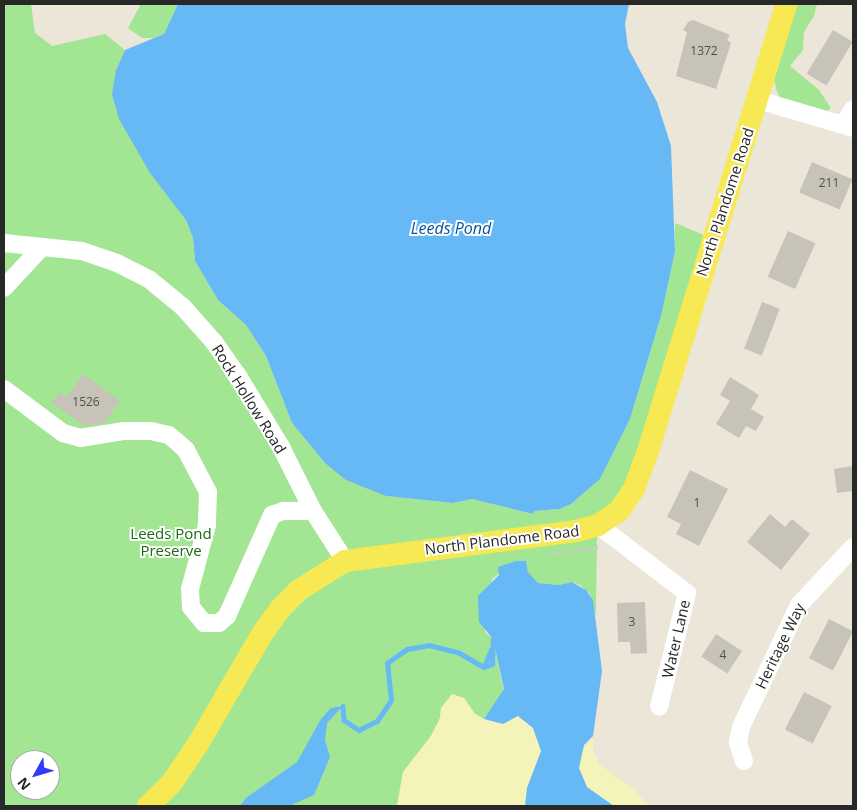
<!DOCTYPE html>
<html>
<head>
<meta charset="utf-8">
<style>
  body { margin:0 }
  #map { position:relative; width:857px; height:810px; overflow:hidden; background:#ece6d9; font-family:"Open Sans",sans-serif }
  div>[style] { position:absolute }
  .green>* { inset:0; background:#a2e592 }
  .sand>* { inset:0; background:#f3f3ba }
  .water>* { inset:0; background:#66b9f4 }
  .stream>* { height:4.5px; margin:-2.25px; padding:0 2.25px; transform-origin:2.25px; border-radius:2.25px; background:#66b9f4 }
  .building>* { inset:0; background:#c7c3b9; transform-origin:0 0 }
  .path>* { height:2.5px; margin-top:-1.25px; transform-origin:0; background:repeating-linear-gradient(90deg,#cbcbcb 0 4px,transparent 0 6.5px) }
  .minor>* { height:18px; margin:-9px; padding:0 9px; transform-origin:9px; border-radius:9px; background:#fff }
  .major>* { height:22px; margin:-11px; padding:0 11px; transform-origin:11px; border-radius:11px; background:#f7e953 }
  span { translate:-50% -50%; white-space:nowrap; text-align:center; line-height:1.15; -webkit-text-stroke:4px #fff; paint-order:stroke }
  .number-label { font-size:12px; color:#504f4c }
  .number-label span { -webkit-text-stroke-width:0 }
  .street-label { font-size:15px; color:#282828 }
  .park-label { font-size:15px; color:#1b6816 }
  .water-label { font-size:16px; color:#07539e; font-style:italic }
  .frame { position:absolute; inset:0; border:5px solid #282828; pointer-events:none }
  .north { position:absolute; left:10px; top:750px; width:50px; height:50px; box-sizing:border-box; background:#fff; border:1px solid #a9a9a9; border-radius:50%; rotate:231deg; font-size:14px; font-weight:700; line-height:20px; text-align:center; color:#282828 }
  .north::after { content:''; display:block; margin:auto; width:18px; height:22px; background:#333aff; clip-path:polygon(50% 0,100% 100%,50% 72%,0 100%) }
</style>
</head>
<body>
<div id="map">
  <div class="green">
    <i style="clip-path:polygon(evenodd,4px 4px,31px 4px,35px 33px,52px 46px,105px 34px,125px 50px,116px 70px,175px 203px,186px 220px,193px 238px,195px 261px,218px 300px,246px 325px,266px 356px,292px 423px,325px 463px,386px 496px,453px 503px,472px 499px,533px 514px,534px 511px,560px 509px,571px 504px,600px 479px,630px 419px,661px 316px,675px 252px,675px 223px,713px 239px,648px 451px,597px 527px,596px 616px,590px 594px,580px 585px,572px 582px,559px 585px,538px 583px,528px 572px,526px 561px,516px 561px,492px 579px,485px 632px,493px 639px,504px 692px,484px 719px,475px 714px,464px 698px,441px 708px,440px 718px,431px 736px,403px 772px,397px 806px,4px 806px,4px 4px,20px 760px,50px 760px,50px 790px,20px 790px,20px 760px)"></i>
    <i style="clip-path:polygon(141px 4px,178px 4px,164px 34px,155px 38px,142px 38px,128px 28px)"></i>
    <i style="clip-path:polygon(789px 4px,817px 4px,814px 16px,804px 32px,803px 50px,790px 66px,819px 90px,831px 108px,826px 112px,782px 100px,777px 92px,772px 69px)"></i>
  </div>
  <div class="sand">
    <i style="clip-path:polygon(452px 694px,464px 698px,475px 714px,484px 719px,503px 724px,518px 716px,533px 728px,541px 751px,527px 788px,525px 806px,397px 806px,403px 772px,431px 736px,440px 718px,441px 708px)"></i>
    <i style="clip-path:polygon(593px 736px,593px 750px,599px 764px,635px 790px,649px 806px,614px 806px,586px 787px,579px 768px,579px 757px)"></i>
  </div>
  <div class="water">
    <i style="clip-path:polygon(178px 4px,629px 4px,625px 24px,628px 48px,657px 102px,671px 146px,675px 252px,661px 316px,630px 419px,600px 479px,571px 504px,560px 509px,534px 511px,533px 514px,472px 499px,453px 503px,386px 496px,346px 480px,325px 463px,292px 423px,266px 356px,246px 325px,218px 300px,195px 261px,193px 238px,186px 220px,150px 173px,119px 119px,112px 94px,116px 70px,125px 50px,164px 34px)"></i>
    <i style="clip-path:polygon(516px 561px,526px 561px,528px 572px,538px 583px,559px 585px,572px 582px,586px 590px,593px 600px,602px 671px,593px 736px,584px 745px,579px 768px,587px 787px,614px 806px,525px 806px,527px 788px,541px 751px,533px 728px,518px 716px,503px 724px,484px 719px,504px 689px,493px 639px,479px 622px,478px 596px,499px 575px,498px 567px)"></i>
    <i style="clip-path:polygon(343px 706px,327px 723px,325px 740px,330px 757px,314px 795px,289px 806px,240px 806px,246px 798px,297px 762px,321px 719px,331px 708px)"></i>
  </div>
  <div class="stream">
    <i style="left:484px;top:667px;width:18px;rotate:-68deg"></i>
    <i style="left:343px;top:706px;width:14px;rotate:86deg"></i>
    <i style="left:344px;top:720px;width:18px;rotate:34deg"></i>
    <i style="left:359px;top:730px;width:20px;rotate:-27deg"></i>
    <i style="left:377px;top:721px;width:25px;rotate:-56deg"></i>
    <i style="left:391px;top:700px;width:37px;rotate:-96deg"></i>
    <i style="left:387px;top:663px;width:24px;rotate:-35deg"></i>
    <i style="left:407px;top:649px;width:22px;rotate:-10deg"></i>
    <i style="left:429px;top:645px;width:30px;rotate:14deg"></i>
    <i style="left:458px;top:652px;width:30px;rotate:30deg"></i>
    <i style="left:484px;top:667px;width:9px;rotate:-21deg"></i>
    <i style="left:492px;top:664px;width:25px;rotate:-88deg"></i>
  </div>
  <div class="building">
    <i style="clip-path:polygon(693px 20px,730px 35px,727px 40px,731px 43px,716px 89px,676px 76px,687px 32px,683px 30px,688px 22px)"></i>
    <i style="left:833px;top:30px;width:23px;height:51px;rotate:31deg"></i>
    <i style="left:812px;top:162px;width:44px;height:33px;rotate:23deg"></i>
    <i style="left:788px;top:231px;width:30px;height:50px;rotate:24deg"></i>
    <i style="left:762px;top:302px;width:19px;height:50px;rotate:21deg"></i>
    <i style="clip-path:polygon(83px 374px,120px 401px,104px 423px,85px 426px,52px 403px,59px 392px,67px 397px)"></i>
    <i style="clip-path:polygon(730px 377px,759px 395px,751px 409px,764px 417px,756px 431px,746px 426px,739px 438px,716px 424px,730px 401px,720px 395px)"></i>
    <i style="clip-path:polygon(853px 466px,853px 491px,837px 493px,834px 469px)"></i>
    <i style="clip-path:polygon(690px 470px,728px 489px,699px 546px,676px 534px,681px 524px,667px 517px)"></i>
    <i style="clip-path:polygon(770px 514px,785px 527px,792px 519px,810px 534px,781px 570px,747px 542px)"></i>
    <i style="clip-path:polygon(645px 602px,647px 653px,631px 654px,630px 642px,618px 642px,617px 603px)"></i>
    <i style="left:829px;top:619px;width:27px;height:44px;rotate:27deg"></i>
    <i style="left:716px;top:634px;width:31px;height:27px;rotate:33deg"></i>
    <i style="left:804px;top:692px;width:31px;height:42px;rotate:27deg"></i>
  </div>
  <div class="path">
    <i style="left:549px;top:554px;width:52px;rotate:-8.9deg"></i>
  </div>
  <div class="minor">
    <i style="left:758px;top:100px;width:99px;rotate:16.4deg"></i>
    <i style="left:844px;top:124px;width:17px;rotate:-59deg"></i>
    <i style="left:4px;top:243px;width:78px;rotate:5.9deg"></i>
    <i style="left:82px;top:251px;width:37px;rotate:19deg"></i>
    <i style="left:117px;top:263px;width:37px;rotate:27deg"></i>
    <i style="left:150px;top:280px;width:43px;rotate:39.3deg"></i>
    <i style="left:183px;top:307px;width:47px;rotate:48.5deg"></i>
    <i style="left:214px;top:342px;width:42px;rotate:54.8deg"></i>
    <i style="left:238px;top:376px;width:81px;rotate:58.7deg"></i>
    <i style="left:280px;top:445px;width:74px;rotate:63.4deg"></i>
    <i style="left:313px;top:511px;width:59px;rotate:57.4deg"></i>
    <i style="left:4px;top:288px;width:56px;rotate:-47.2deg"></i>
    <i style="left:4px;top:389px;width:74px;rotate:36.7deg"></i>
    <i style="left:63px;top:433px;width:18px;rotate:16deg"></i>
    <i style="left:80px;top:438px;width:45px;rotate:-9deg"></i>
    <i style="left:124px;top:431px;width:27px"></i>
    <i style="left:151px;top:431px;width:18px;rotate:13deg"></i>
    <i style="left:169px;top:435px;width:23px;rotate:41deg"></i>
    <i style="left:186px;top:450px;width:47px;rotate:62.4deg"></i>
    <i style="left:208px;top:492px;width:33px;rotate:92deg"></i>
    <i style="left:207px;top:525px;width:66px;rotate:104.9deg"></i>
    <i style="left:190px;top:589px;width:18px;rotate:87deg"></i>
    <i style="left:191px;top:607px;width:21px;rotate:51deg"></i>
    <i style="left:204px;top:623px;width:15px"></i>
    <i style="left:219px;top:623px;width:11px;rotate:-41deg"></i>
    <i style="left:227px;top:616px;width:111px;rotate:-66deg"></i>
    <i style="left:272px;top:515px;width:12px;rotate:-20deg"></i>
    <i style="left:283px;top:511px;width:30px"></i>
    <i style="left:598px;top:525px;width:112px;rotate:37.4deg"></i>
    <i style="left:687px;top:593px;width:117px;rotate:103.8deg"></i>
    <i style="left:744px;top:761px;width:20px;rotate:-108deg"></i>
    <i style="left:738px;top:742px;width:15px;rotate:-79deg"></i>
    <i style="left:741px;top:727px;width:135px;rotate:-64.6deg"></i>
    <i style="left:799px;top:605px;width:79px;rotate:-47deg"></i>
  </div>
  <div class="major">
    <i style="left:148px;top:806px;width:32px;rotate:-44deg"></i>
    <i style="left:171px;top:784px;width:48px;rotate:-56deg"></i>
    <i style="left:198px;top:744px;width:127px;rotate:-59.8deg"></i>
    <i style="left:262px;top:634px;width:32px;rotate:-54deg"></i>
    <i style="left:281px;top:608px;width:25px;rotate:-45deg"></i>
    <i style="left:299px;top:590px;width:54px;rotate:-32.2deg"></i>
    <i style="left:345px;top:561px;width:233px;rotate:-7.4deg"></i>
    <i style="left:576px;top:531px;width:23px;rotate:-15deg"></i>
    <i style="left:598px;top:525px;width:25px;rotate:-34deg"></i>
    <i style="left:619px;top:511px;width:27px;rotate:-56deg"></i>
    <i style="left:634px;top:489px;width:40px;rotate:-69.8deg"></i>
    <i style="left:648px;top:451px;width:468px;rotate:-72.8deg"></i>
  </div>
  <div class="number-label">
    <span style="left:704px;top:51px">1372</span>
    <span style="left:829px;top:183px">211</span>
    <span style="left:86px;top:402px">1526</span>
    <span style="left:697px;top:503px">1</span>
    <span style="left:632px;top:622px">3</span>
    <span style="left:723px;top:655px">4</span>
  </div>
  <div class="street-label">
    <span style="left:725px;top:202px;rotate:-72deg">North Plandome Road</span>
    <span style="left:249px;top:399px;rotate:58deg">Rock Hollow Road</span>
    <span style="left:502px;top:540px;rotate:-7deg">North Plandome Road</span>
    <span style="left:676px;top:639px;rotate:-77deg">Water Lane</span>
    <span style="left:780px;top:646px;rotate:-64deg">Heritage Way</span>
  </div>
  <div class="park-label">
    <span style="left:171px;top:542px">Leeds Pond<br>Preserve</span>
  </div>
  <div class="water-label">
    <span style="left:451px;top:228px">Leeds Pond</span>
  </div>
  <div class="frame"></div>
  <div class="north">N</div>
</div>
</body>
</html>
